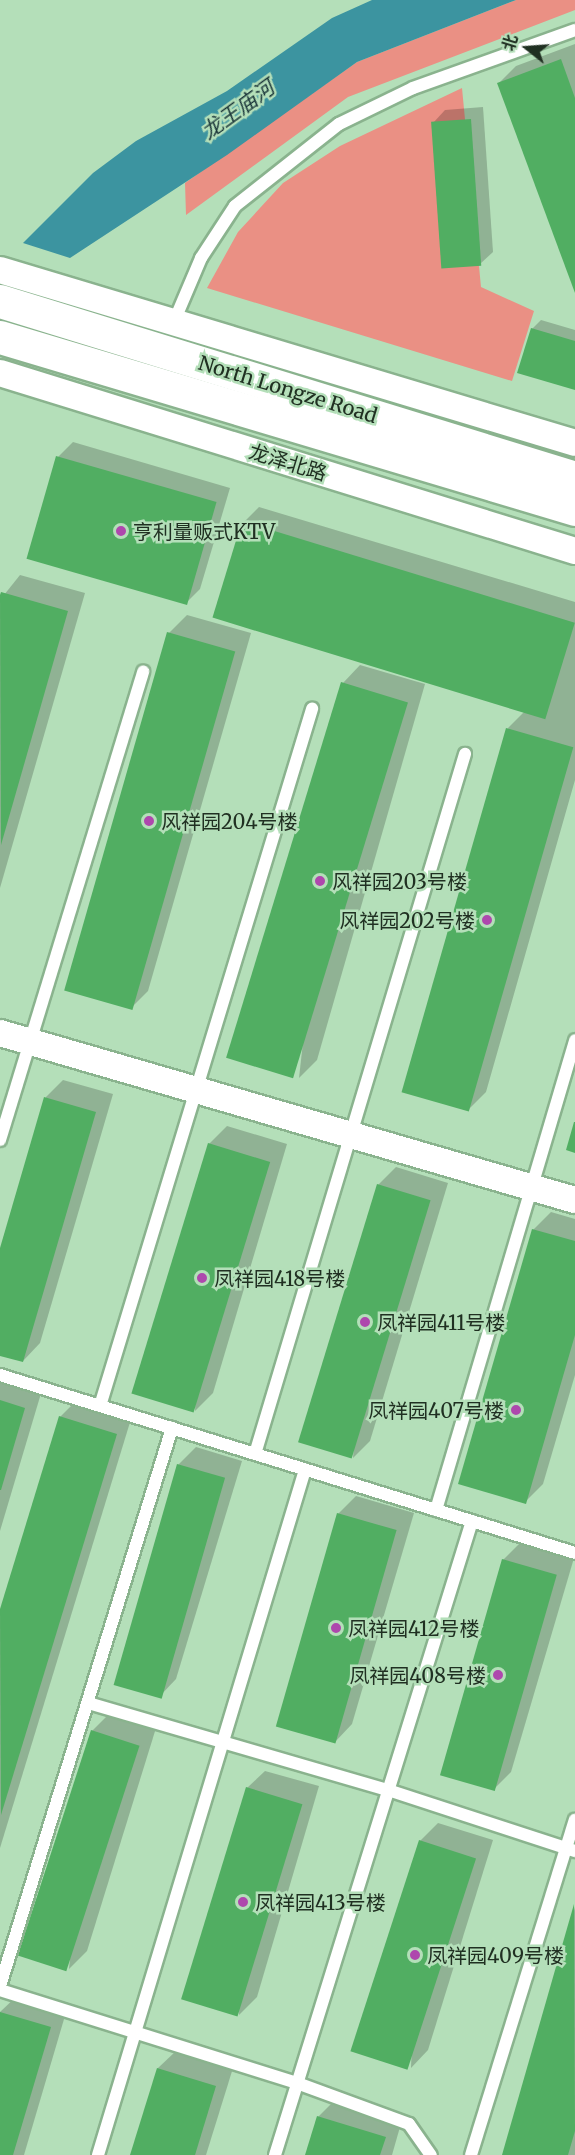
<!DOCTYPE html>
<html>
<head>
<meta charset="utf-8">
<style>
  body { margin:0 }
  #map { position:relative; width:575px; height:2155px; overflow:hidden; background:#b4dfb9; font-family:Merriweather,"Noto Sans SC",serif }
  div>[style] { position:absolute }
  .green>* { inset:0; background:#ea9084 }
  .water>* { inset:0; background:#3c94a0 }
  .shadow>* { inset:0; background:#0003 }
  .building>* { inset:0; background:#51ae62; transform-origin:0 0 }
  .roads { filter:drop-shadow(2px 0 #8ab38e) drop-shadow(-2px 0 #8ab38e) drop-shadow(0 2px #8ab38e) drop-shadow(0 -2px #8ab38e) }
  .lane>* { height:12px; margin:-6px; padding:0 6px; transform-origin:6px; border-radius:6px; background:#fff }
  .street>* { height:26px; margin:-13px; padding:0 13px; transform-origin:13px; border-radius:13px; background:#fff }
  .secondary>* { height:33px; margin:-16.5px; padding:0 16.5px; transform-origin:16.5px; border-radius:16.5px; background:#fff }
  .dots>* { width:16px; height:16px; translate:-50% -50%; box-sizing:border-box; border:3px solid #b4dfb9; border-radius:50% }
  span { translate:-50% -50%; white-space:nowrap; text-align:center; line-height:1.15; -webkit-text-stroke:5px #b4dfb9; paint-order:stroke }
  .street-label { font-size:20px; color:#203022 }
  .poi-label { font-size:20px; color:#203022 }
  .left { translate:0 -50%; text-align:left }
  .right { translate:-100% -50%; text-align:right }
  .water-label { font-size:21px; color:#183337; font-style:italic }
  .north { position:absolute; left:497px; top:18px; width:60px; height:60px; -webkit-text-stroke:4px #b4dfb9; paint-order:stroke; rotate:287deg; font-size:16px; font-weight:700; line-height:24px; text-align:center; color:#203022 }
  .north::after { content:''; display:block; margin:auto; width:21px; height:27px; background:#203022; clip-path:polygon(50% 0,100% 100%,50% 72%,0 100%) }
</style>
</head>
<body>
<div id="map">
  <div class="green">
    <i style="clip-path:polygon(516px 0,575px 0,575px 10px,348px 97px,186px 215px,185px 183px,357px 62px)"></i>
    <i style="clip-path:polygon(462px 88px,481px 287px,534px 311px,512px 381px,207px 288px,238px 232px,283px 183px,340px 146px)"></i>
  </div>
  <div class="water">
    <i style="clip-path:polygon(372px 0,516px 0,357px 62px,227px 155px,70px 258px,23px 243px,93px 173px,136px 141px,227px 91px,332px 18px)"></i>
  </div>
  <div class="shadow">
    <i style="clip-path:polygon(575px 44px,575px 290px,499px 83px,516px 66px)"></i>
    <i style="clip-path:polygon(483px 107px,493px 252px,480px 264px,433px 123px,445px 110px)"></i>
    <i style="clip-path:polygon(541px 320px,575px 330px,575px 389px,532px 329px)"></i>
    <i style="clip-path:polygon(73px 442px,230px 488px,200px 589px,185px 604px,58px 457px)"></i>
    <i style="clip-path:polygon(259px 507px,575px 602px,575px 780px,486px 1092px,468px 1110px,507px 729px,526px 710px,244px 522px)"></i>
    <i style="clip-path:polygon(20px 575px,85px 593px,0 888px,0 600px)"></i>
    <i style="clip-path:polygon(187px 615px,251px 633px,148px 991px,130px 1009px,169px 633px)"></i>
    <i style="clip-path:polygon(360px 665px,425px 684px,317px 1060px,299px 1078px,343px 683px)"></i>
    <i style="clip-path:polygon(63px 1080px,113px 1094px,40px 1343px,23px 1361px,0 1354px,0 1253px,46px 1097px)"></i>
    <i style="clip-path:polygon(227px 1126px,287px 1144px,213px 1393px,195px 1411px,209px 1144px)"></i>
    <i style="clip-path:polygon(396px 1167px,448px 1183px,370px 1441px,353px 1458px,378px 1185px)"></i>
    <i style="clip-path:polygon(551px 1212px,575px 1219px,575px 1375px,543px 1484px,525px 1502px,533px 1230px)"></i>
    <i style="clip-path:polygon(0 1377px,42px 1390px,0 1531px)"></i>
    <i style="clip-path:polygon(75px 1402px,131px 1419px,0 1848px,0 1614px,60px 1417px)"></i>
    <i style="clip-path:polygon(196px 1447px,242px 1461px,176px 1679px,159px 1697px,178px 1465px)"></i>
    <i style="clip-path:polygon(356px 1496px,414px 1513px,352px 1724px,335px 1742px,338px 1514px)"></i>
    <i style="clip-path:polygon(521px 1542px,574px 1558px,511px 1772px,493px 1790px,503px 1560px)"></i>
    <i style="clip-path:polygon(110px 1713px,156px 1728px,87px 1951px,69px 1969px,92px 1731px)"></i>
    <i style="clip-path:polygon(265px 1771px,319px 1786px,257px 1997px,239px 2015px,247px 1788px)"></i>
    <i style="clip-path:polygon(438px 1823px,493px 1840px,428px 2050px,411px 2068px,420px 1841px)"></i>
    <i style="clip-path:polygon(575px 1907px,575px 2155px,504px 2155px)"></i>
    <i style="clip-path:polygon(18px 1995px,67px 2009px,24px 2155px,0 2155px,0 2012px)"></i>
    <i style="clip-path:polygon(176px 2051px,233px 2068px,206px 2155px,131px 2155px,158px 2068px)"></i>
    <i style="clip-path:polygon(336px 2099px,402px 2120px,392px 2155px,307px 2155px,318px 2117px)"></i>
  </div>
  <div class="building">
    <i style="clip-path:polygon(561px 59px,575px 98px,575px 293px,497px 83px)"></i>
    <i style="left:471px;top:119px;width:147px;height:40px;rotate:86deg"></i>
    <i style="clip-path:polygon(531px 328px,575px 341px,575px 390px,517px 373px)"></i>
    <i style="left:56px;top:456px;width:167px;height:107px;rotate:16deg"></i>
    <i style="left:242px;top:521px;width:348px;height:101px;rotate:17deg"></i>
    <i style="clip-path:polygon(1px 592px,68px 611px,1px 845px,0 595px)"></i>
    <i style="left:167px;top:632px;width:71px;height:373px;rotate:16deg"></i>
    <i style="left:341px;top:682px;width:70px;height:393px;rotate:17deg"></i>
    <i style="left:506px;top:728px;width:70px;height:379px;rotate:16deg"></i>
    <i style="clip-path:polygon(44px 1097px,96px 1112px,23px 1362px,0 1356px,0 1248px)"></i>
    <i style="clip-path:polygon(574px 1122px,575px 1122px,575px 1153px,566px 1150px)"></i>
    <i style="left:208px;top:1143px;width:65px;height:262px;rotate:17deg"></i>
    <i style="left:377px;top:1184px;width:56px;height:270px;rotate:17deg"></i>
    <i style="clip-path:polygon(532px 1229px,575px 1241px,575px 1335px,526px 1504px,458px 1484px)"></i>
    <i style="clip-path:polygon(0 1400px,25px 1408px,1px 1490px,0 1490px)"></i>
    <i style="clip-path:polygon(59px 1416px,117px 1434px,1px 1815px,0 1609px)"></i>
    <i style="left:177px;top:1464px;width:50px;height:230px;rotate:16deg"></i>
    <i style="left:337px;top:1513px;width:62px;height:222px;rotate:16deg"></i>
    <i style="left:502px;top:1559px;width:57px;height:225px;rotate:16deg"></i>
    <i style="left:91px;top:1730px;width:51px;height:237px;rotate:18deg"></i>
    <i style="left:246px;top:1787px;width:59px;height:222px;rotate:17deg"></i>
    <i style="left:419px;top:1840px;width:60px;height:222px;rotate:18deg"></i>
    <i style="clip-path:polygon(574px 1904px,575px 2131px,568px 2155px,502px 2155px)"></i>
    <i style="clip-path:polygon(0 2012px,51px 2027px,13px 2155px,0 2155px)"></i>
    <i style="clip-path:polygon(157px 2068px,216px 2086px,195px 2155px,130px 2155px)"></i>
    <i style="clip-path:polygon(317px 2116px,386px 2137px,380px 2155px,305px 2155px)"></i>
  </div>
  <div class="roads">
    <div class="lane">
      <i style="left:173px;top:324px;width:72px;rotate:-67deg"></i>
      <i style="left:201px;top:258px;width:62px;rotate:-56.8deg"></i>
      <i style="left:235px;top:206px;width:132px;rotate:-38.3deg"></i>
      <i style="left:339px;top:124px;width:82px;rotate:-25.9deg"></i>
      <i style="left:413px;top:88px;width:172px;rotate:-19.7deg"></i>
      <i style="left:0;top:1140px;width:490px;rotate:-73deg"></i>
      <i style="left:0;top:1375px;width:602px;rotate:17.2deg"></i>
      <i style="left:100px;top:1406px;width:729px;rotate:-73.08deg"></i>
      <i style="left:255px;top:1454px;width:731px;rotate:-73.3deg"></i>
      <i style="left:436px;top:1510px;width:490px;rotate:-73.5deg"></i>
      <i style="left:88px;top:1703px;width:312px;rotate:16.2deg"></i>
      <i style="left:388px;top:1790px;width:197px;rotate:18.1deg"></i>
      <i style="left:0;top:1986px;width:584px;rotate:-72.87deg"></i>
      <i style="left:0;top:1990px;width:311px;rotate:17.4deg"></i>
      <i style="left:297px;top:2083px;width:119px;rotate:20.1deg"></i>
      <i style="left:409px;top:2124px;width:38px;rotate:55deg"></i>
      <i style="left:98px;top:2155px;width:716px;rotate:-73.19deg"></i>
      <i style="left:275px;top:2155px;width:664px;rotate:-72.74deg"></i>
      <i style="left:471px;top:2155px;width:351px;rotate:-72.8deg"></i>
    </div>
    <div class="street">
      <i style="left:0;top:270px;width:600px;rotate:16.74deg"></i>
      <i style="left:0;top:373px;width:602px;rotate:17.2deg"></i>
      <i style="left:0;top:1033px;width:599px;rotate:16.2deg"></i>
    </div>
    <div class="secondary">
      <i style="left:0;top:301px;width:602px;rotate:17.11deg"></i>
      <i style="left:0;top:337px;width:600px;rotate:16.65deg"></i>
    </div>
  </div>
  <div class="dots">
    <i style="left:121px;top:531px;background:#ae48ad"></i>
    <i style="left:149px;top:821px;background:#ae48ad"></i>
    <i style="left:320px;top:881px;background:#ae48ad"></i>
    <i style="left:487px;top:920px;background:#ae48ad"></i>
    <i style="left:202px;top:1278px;background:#ae48ad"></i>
    <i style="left:365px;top:1322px;background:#ae48ad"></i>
    <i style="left:516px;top:1410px;background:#ae48ad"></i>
    <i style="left:336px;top:1628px;background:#ae48ad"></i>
    <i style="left:498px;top:1675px;background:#ae48ad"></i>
    <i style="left:243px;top:1902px;background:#ae48ad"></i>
    <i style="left:415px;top:1955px;background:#ae48ad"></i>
  </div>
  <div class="street-label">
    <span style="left:288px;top:389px;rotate:17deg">North Longze Road</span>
    <span style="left:288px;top:462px;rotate:17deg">龙泽北路</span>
  </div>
  <div class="poi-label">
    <span class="left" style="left:133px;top:531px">亨利量贩式KTV</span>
    <span class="left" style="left:161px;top:821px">风祥园204号楼</span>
    <span class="left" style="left:332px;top:881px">风祥园203号楼</span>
    <span class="right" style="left:475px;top:920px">风祥园202号楼</span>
    <span class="left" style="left:214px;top:1278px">凤祥园418号楼</span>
    <span class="left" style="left:377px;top:1322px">凤祥园411号楼</span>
    <span class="right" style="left:504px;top:1410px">凤祥园407号楼</span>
    <span class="left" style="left:348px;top:1628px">凤祥园412号楼</span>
    <span class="right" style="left:486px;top:1675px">凤祥园408号楼</span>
    <span class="left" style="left:255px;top:1902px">凤祥园413号楼</span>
    <span class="left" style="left:427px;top:1955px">凤祥园409号楼</span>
  </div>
  <div class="water-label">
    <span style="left:238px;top:110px;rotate:-36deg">龙王庙河</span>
  </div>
  <div class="north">北</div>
</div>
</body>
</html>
